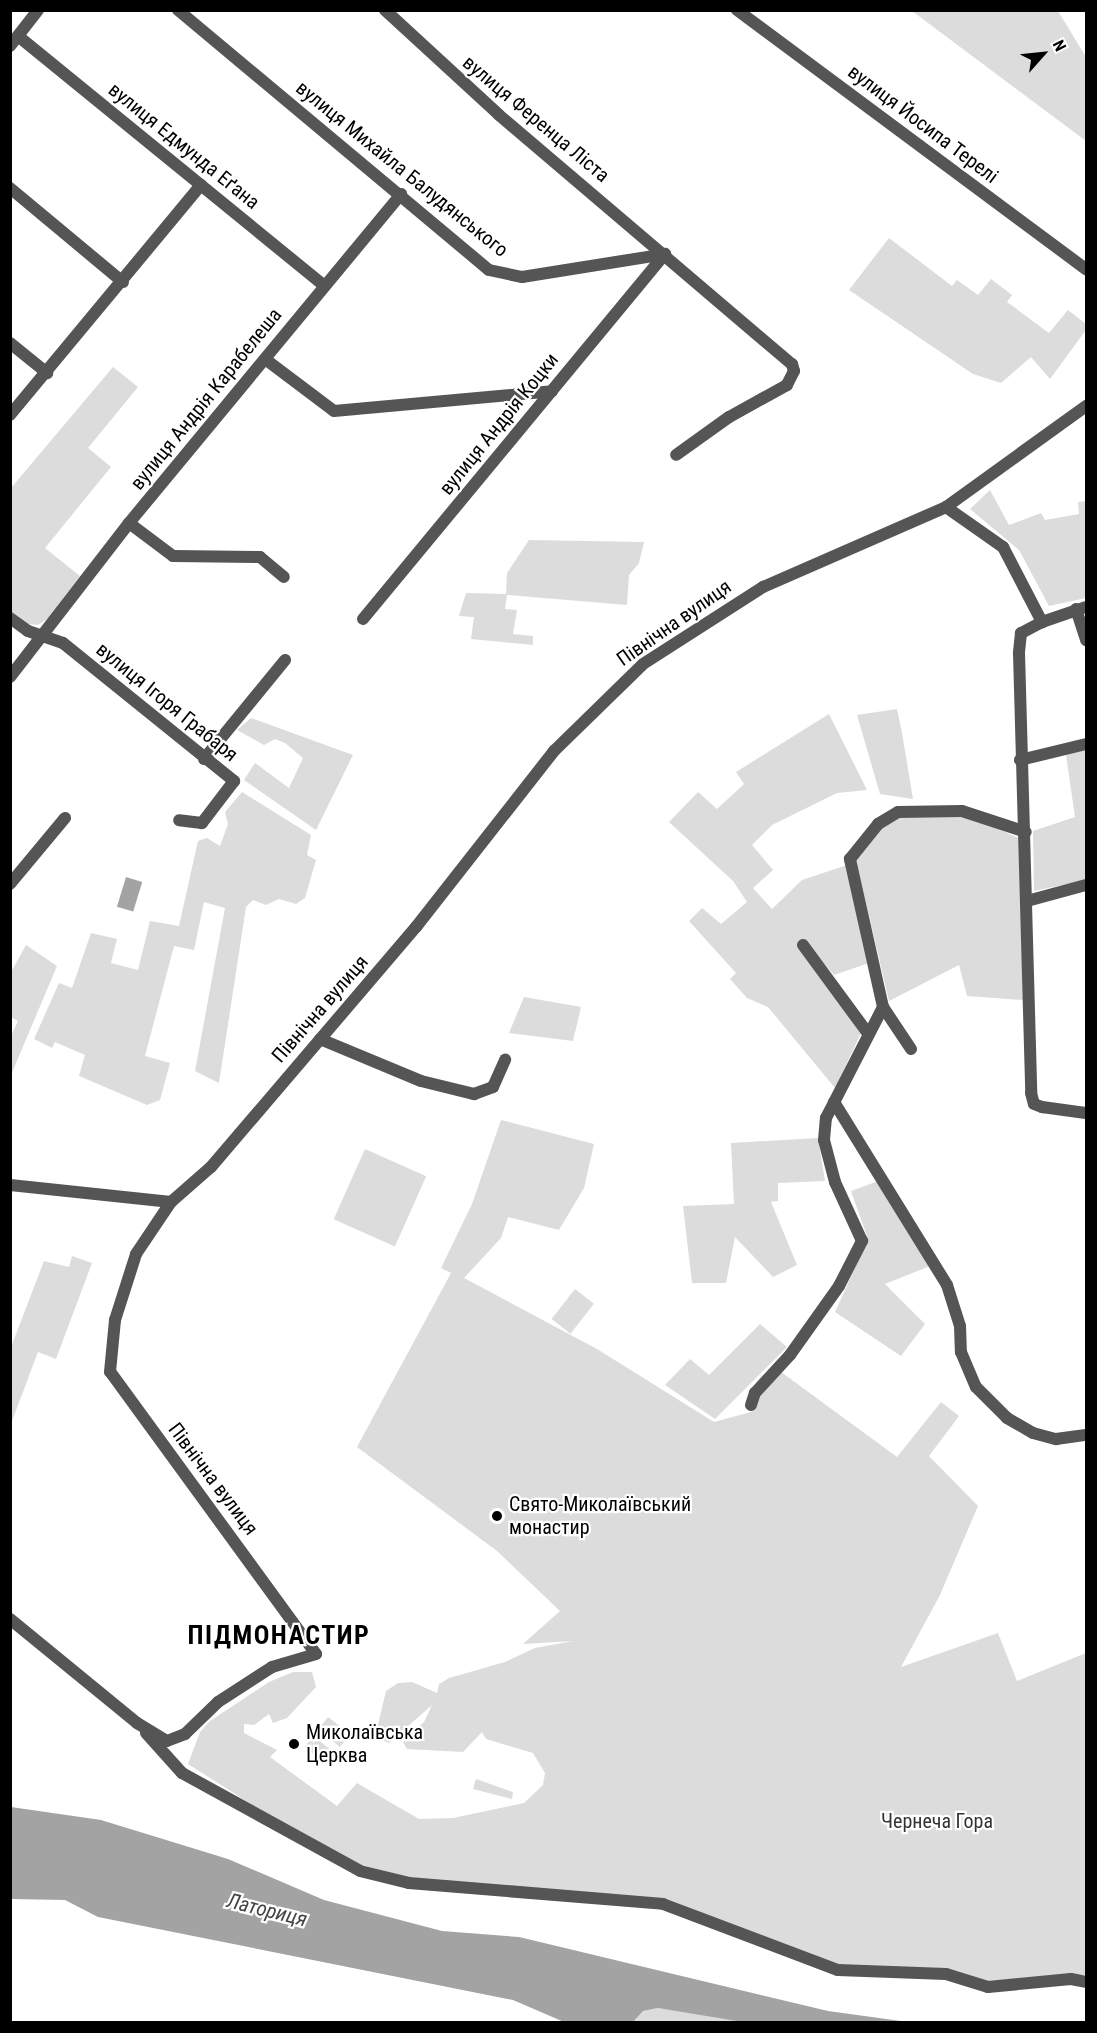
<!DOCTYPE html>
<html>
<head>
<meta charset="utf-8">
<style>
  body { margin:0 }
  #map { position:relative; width:1097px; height:2033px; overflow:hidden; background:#fff; font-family:"Roboto Condensed",sans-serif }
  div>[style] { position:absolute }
  .green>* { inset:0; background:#dcdcdc; transform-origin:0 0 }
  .water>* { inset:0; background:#a3a3a3; transform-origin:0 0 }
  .minor>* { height:12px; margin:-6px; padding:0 6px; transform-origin:6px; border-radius:6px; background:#555 }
  .dots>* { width:16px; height:16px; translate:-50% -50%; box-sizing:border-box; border:3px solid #fff; border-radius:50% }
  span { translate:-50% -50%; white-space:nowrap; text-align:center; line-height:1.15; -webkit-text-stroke:4.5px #fff; paint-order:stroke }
  .street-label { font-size:20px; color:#000 }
  .poi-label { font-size:20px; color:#000 }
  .left { translate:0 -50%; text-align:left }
  .park-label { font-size:20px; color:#333 }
  .water-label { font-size:21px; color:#444; font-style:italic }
  .district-label { font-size:26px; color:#000; font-weight:700; letter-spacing:1.5px }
  .frame { position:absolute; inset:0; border:12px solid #000; pointer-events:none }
  .north { position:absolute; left:1013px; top:24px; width:60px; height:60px; -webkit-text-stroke:4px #fff; paint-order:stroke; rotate:63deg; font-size:16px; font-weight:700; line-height:24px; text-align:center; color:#000 }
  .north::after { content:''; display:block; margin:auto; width:21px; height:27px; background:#000; clip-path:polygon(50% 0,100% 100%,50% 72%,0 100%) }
</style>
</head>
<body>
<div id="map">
  <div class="green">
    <i style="clip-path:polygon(912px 11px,1058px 11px,1086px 57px,1086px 141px)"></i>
    <i style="clip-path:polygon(889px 238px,952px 286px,957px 280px,978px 295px,991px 279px,1012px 295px,1007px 302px,1049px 333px,1068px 310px,1086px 324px,1086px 330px,1050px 379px,1031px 357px,1001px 383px,973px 374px,849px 290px)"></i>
    <i style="clip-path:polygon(113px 367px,138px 387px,88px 448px,111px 467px,45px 548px,80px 576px,47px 619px,38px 625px,27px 624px,11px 612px,11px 488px)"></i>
    <i style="clip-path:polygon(990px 490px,1009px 525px,1041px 513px,1045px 520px,1079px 514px,1078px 502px,1086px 501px,1086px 598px,1049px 606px,1019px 550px,970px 509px)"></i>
    <i style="clip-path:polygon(529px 540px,644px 542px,639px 563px,629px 575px,627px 605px,507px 595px,505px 609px,517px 610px,513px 634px,533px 636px,533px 645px,471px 639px,474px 617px,459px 616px,466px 593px,506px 594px,507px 573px)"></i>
    <i style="clip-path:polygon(897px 709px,902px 733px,913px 799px,880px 794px,857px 715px)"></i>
    <i style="clip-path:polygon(829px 714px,867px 790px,837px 793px,772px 825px,752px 845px,773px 870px,753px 888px,772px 909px,802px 880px,847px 865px,869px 963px,834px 975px,804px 941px,862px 1031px,835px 1088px,768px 1007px,747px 998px,730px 979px,736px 973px,689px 921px,702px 908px,721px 924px,747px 902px,733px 881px,669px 822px,698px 792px,717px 809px,744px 784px,736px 772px)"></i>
    <i style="clip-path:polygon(251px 718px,353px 755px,316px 830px,244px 780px,255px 763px,289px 788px,303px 758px,285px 743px,275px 739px,264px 745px,237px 730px)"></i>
    <i style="clip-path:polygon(1086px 748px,1086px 880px,1034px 891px,1033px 831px,1075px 817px,1066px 755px)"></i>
    <i style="clip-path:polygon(242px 792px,311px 835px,307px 855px,316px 860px,305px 898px,296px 904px,279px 899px,266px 905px,253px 900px,246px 907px,219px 1083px,195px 1071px,225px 908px,204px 902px,194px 950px,174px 946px,145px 1056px,170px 1063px,160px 1100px,147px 1105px,79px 1076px,85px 1055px,55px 1042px,52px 1048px,34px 1039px,59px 983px,72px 988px,91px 933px,117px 939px,111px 963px,138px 970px,150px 921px,179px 926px,198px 841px,207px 838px,220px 846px,228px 824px,225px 812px)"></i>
    <i style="clip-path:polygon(899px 816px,971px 817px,1021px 839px,1023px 1000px,967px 996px,959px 965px,889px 1001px,856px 860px,881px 827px)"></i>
    <i style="clip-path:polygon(26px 945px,57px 966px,11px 1075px,11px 1036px,18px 1021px,11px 1017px,11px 972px)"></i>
    <i style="clip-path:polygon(524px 997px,581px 1007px,573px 1041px,509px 1033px)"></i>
    <i style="clip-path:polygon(501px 1120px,594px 1144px,584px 1188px,559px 1230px,508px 1217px,501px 1238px,464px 1278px,597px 1349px,714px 1422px,751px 1412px,777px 1369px,897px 1457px,941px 1402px,959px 1416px,929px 1456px,978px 1506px,940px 1595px,901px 1667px,998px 1633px,1017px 1681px,1086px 1653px,1086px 1975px,988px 1981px,836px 1965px,667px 1899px,415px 1879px,351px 1862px,306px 1839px,188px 1764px,200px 1732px,210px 1721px,269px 1682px,293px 1672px,312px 1672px,316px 1687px,287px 1718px,273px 1723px,269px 1714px,254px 1725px,244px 1724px,244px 1733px,277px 1750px,270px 1757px,337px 1806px,357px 1783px,419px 1819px,453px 1818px,524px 1803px,543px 1785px,545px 1773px,533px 1753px,486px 1739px,482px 1732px,463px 1752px,407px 1749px,403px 1742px,424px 1722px,432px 1705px,389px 1743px,375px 1737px,386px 1691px,398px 1683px,412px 1682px,437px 1693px,439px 1684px,449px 1678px,505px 1662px,535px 1648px,573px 1641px,523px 1644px,560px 1611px,497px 1551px,357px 1447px,451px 1273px,441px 1268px,472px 1204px)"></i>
    <i style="clip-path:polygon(818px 1138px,825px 1181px,778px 1183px,778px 1201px,771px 1202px,797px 1265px,773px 1277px,735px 1237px,726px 1283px,692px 1283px,683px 1206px,734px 1204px,731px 1143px)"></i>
    <i style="left:365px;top:1149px;width:67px;height:77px;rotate:24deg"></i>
    <i style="clip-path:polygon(881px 1180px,930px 1266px,885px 1284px,925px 1324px,901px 1356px,835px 1312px,868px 1239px,851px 1191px)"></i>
    <i style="clip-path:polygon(72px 1256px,92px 1263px,56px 1359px,38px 1352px,12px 1421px,11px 1347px,44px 1261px,69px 1267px)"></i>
    <i style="left:575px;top:1289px;width:24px;height:38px;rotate:38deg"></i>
    <i style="clip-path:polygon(760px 1324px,787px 1347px,715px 1419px,665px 1385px,690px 1359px,709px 1375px)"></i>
    <i style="clip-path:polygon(328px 1717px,350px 1734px,340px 1747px,324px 1734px,327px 1730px,321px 1726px)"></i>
    <i style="left:313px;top:1736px;width:29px;height:14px;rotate:38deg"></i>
    <i style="clip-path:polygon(476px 1779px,513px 1792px,512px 1799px,473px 1789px)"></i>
    <i style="clip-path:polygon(658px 2008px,712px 2015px,743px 2022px,633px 2022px,643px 2011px)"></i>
  </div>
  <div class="water">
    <i style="left:126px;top:877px;width:17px;height:31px;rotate:17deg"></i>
    <i style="clip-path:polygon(11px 1807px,101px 1820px,228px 1859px,324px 1900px,442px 1931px,519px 1937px,828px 2011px,908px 2022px,743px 2022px,658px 2008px,643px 2011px,633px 2022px,564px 2022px,513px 2000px,98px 1917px,65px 1900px,11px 1899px)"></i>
  </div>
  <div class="minor">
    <i style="left:178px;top:10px;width:405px;rotate:39.9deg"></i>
    <i style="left:489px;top:270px;width:34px;rotate:12deg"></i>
    <i style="left:522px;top:277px;width:145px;rotate:-9.1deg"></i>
    <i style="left:385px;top:10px;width:155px;rotate:42.6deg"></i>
    <i style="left:499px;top:115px;width:385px;rotate:40.4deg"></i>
    <i style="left:792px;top:364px;width:7px;rotate:74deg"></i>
    <i style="left:794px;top:371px;width:16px;rotate:117deg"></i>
    <i style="left:787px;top:385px;width:66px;rotate:151.1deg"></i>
    <i style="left:729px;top:417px;width:65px;rotate:144.4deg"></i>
    <i style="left:737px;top:10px;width:435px;rotate:36.6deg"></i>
    <i style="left:18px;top:36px;width:395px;rotate:39.2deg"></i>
    <i style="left:10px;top:46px;width:46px;rotate:-52.1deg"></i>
    <i style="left:10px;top:188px;width:147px;rotate:39.8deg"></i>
    <i style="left:10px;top:343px;width:48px;rotate:39deg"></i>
    <i style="left:265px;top:359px;width:86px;rotate:37deg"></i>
    <i style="left:334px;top:411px;width:219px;rotate:-5.2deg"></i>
    <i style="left:10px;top:415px;width:299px;rotate:-50.3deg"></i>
    <i style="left:946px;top:507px;width:70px;rotate:35.1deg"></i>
    <i style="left:1003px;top:547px;width:85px;rotate:62.5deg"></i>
    <i style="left:1042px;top:622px;width:46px;rotate:-18.8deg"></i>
    <i style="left:129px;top:523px;width:55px;rotate:36.9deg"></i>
    <i style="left:173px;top:556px;width:87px;rotate:0.7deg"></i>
    <i style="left:260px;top:557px;width:31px;rotate:40deg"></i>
    <i style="left:1076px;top:609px;width:33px;rotate:72deg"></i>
    <i style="left:10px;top:618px;width:22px;rotate:36deg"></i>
    <i style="left:28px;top:631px;width:37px;rotate:19deg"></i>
    <i style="left:63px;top:643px;width:220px;rotate:38.9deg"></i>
    <i style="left:234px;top:781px;width:53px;rotate:127.3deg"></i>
    <i style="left:202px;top:823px;width:23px;rotate:-173deg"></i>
    <i style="left:363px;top:619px;width:474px;rotate:-50.4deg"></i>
    <i style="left:1042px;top:622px;width:24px;rotate:152deg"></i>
    <i style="left:1021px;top:633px;width:20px;rotate:96deg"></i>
    <i style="left:1019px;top:653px;width:440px;rotate:88.4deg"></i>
    <i style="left:1031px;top:1093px;width:11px;rotate:75deg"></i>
    <i style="left:1034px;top:1104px;width:9px;rotate:21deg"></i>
    <i style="left:1042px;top:1107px;width:44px;rotate:7.8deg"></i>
    <i style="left:10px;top:677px;width:195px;rotate:-52.3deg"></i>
    <i style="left:129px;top:523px;width:427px;rotate:-50.4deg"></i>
    <i style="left:204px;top:759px;width:128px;rotate:-50.7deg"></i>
    <i style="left:1020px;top:760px;width:68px;rotate:-13.6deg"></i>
    <i style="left:10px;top:884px;width:86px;rotate:-50.2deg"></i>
    <i style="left:1027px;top:901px;width:61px;rotate:-15.2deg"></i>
    <i style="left:803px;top:945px;width:108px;rotate:53.7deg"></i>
    <i style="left:320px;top:1039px;width:109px;rotate:22.6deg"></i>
    <i style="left:421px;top:1081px;width:55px;rotate:13.8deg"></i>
    <i style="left:474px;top:1094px;width:20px;rotate:-20deg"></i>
    <i style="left:493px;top:1087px;width:30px;rotate:-66deg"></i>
    <i style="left:911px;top:1049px;width:50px;rotate:-123.7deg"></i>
    <i style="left:883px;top:1007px;width:152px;rotate:-102.6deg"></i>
    <i style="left:850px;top:859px;width:45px;rotate:-51.3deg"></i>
    <i style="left:878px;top:824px;width:23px;rotate:-31deg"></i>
    <i style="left:898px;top:812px;width:64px;rotate:-0.9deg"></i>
    <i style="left:962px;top:811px;width:67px;rotate:18.2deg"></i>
    <i style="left:834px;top:1102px;width:215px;rotate:58.3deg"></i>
    <i style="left:947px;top:1285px;width:43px;rotate:72.4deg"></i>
    <i style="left:960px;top:1326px;width:26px;rotate:88deg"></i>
    <i style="left:961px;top:1352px;width:38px;rotate:67deg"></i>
    <i style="left:976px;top:1387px;width:44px;rotate:45deg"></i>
    <i style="left:1007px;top:1418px;width:30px;rotate:30deg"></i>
    <i style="left:1033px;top:1433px;width:24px;rotate:15deg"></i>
    <i style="left:1056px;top:1439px;width:30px;rotate:-8deg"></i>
    <i style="left:10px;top:1185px;width:162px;rotate:6deg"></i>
    <i style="left:751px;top:1405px;width:13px;rotate:-72deg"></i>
    <i style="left:755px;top:1393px;width:52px;rotate:-47.4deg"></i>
    <i style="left:790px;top:1355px;width:85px;rotate:-54.6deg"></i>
    <i style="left:839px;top:1286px;width:51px;rotate:-62.9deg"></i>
    <i style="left:862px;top:1241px;width:65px;rotate:-114.6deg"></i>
    <i style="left:835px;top:1182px;width:43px;rotate:-104.7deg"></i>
    <i style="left:824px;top:1140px;width:22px;rotate:-85deg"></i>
    <i style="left:826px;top:1118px;width:125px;rotate:-62.8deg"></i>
    <i style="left:10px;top:1619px;width:164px;rotate:39.3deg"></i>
    <i style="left:137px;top:1723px;width:35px;rotate:31deg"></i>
    <i style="left:167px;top:1741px;width:19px;rotate:-21deg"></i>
    <i style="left:185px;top:1734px;width:46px;rotate:-44.1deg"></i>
    <i style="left:218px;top:1702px;width:64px;rotate:-32.9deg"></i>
    <i style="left:272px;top:1667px;width:46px;rotate:-16.5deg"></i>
    <i style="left:316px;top:1654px;width:349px;rotate:-126.1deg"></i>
    <i style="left:110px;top:1372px;width:52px;rotate:-84.5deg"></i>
    <i style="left:115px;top:1320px;width:69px;rotate:-72.3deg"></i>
    <i style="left:136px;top:1254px;width:63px;rotate:-56.1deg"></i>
    <i style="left:171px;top:1202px;width:53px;rotate:-41.2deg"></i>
    <i style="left:211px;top:1167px;width:316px;rotate:-49.5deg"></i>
    <i style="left:416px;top:927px;width:224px;rotate:-51.9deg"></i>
    <i style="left:554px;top:751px;width:124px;rotate:-44.3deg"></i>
    <i style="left:643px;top:664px;width:143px;rotate:-32.7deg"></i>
    <i style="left:763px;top:587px;width:200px;rotate:-23.6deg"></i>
    <i style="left:946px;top:507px;width:173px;rotate:-35.8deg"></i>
    <i style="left:146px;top:1733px;width:54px;rotate:48deg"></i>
    <i style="left:182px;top:1773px;width:203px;rotate:28.8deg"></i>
    <i style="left:360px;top:1871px;width:50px;rotate:13.8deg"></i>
    <i style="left:409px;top:1883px;width:255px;rotate:4.7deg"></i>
    <i style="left:663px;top:1904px;width:187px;rotate:20.7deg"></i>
    <i style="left:838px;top:1970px;width:108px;rotate:2.1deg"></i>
    <i style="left:946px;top:1974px;width:44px;rotate:17.2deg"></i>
    <i style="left:988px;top:1987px;width:83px;rotate:-5.5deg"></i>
    <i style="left:1071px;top:1979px;width:15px;rotate:11deg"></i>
  </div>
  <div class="dots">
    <i style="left:497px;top:1516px;background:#000"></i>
    <i style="left:294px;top:1744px;background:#000"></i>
  </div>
  <div class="street-label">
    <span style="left:536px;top:119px;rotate:40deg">вулиця Ференца Ліста</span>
    <span style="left:923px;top:124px;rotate:37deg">вулиця Йосипа Терелі</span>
    <span style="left:184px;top:146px;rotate:39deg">вулиця Едмунда Еґана</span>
    <span style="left:402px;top:169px;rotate:39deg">вулиця Михайла Балудянського</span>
    <span style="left:206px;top:399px;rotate:-51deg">вулиця Андрія Карабелеша</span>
    <span style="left:499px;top:424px;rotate:-51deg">вулиця Андрія Коцки</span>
    <span style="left:674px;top:623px;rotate:-35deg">Північна вулиця</span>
    <span style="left:167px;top:702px;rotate:39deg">вулиця Ігоря Грабаря</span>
    <span style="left:320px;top:1009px;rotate:-49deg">Північна вулиця</span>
    <span style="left:213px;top:1479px;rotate:53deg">Північна вулиця</span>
  </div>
  <div class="poi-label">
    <span class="left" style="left:509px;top:1516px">Свято-Миколаївський<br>монастир</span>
    <span class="left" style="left:306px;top:1744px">Миколаївська<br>Церква</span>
  </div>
  <div class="park-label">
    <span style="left:937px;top:1821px">Чернеча Гора</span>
  </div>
  <div class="water-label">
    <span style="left:267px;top:1910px;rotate:14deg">Латориця</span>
  </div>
  <div class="district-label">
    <span style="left:279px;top:1636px">ПІДМОНАСТИР</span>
  </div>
  <div class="frame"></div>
  <div class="north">N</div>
</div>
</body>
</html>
